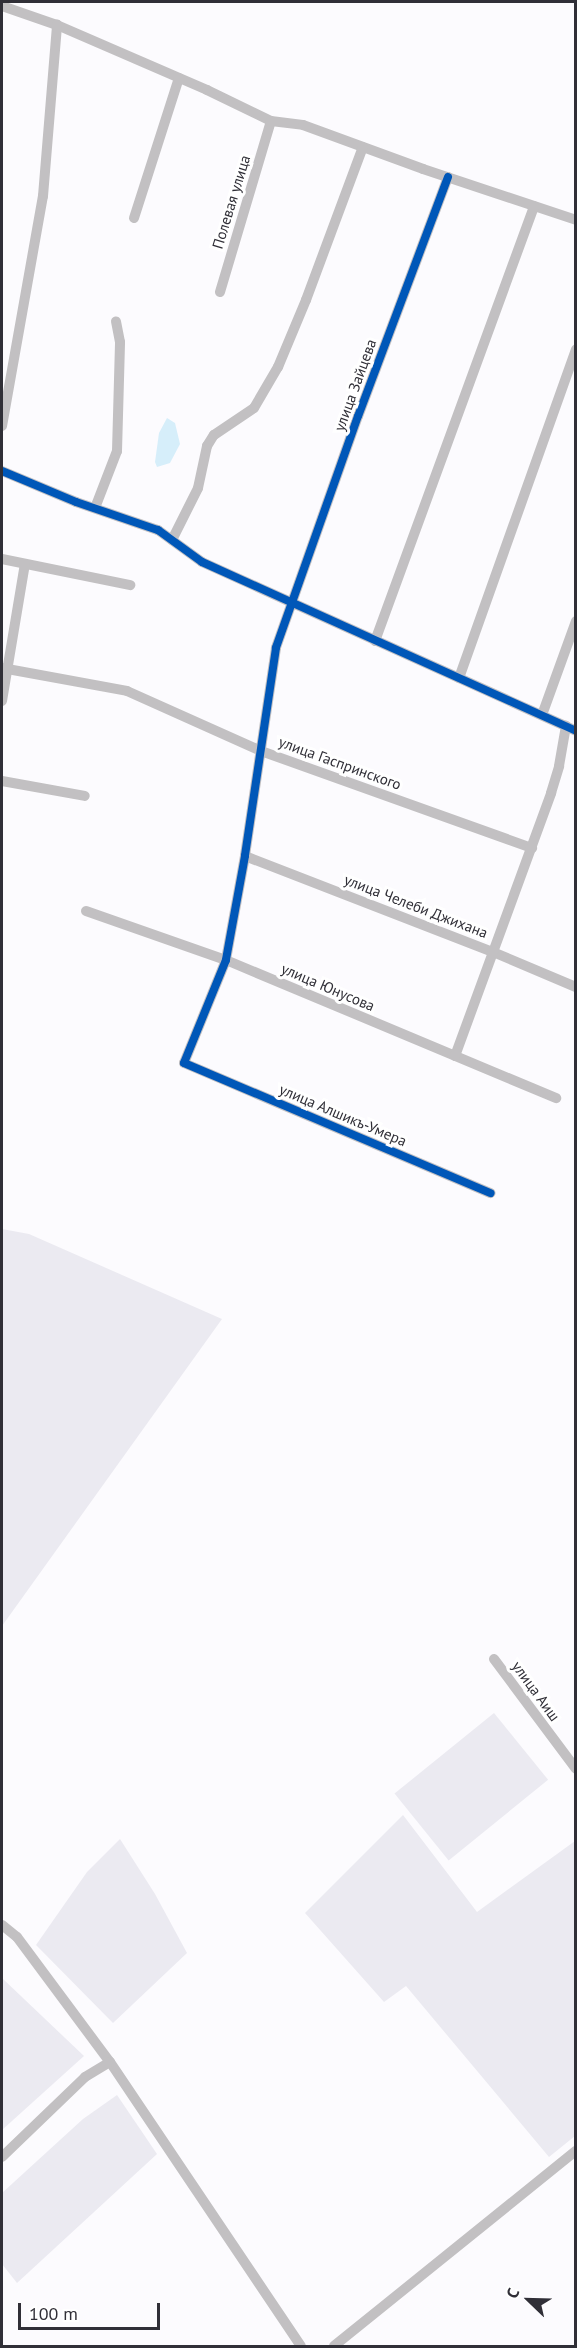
<!DOCTYPE html>
<html>
<head>
<meta charset="utf-8">
<style>
  body { margin:0 }
  #map { position:relative; width:577px; height:2348px; overflow:hidden; background:#fcfbfe; font-family:"PT Sans",sans-serif }
  div>[style] { position:absolute }
  .built>* { inset:0; background:#ebeaf1; transform-origin:0 0 }
  .water>* { inset:0; background:#d6eefa }
  .minor>* { height:10px; margin:-5px; padding:0 5px; transform-origin:5px; border-radius:5px; background:#c2c0c2 }
  .cycleway>* { height:8px; margin:-4px; padding:0 4px; transform-origin:4px; border-radius:4px; background:#0057b8 }
  span { translate:-50% -50%; white-space:nowrap; text-align:center; line-height:1.15; -webkit-text-stroke:6px #fff; paint-order:stroke }
  .street-label { font-size:15px; color:#302f37 }
  .frame { position:absolute; inset:0; border:3px solid #302f37; pointer-events:none }
  .north { position:absolute; left:499px; top:2270px; width:60px; height:60px; -webkit-text-stroke:4px #fff; paint-order:stroke; rotate:293deg; font-size:16px; font-weight:700; line-height:24px; text-align:center; color:#302f37 }
  .north::after { content:''; display:block; margin:auto; width:21px; height:27px; background:#302f37; clip-path:polygon(50% 0,100% 100%,50% 72%,0 100%) }
  .scale { position:absolute; left:18px; top:2303px; width:142px; height:27px; box-sizing:border-box; border:3px solid #302f37; border-top:0; padding-left:8px; font-size:18px; line-height:21px; white-space:nowrap; color:#302f37; -webkit-text-stroke:4px #fff; paint-order:stroke }
</style>
</head>
<body>
<div id="map">
  <div class="built">
    <i style="clip-path:polygon(2px 1229px,29px 1234px,222px 1319px,2px 1626px)"></i>
    <i style="left:494px;top:1713px;width:86px;height:128px;rotate:51deg"></i>
    <i style="clip-path:polygon(403px 1815px,477px 1912px,575px 1841px,575px 2136px,549px 2157px,406px 1986px,384px 2002px,305px 1913px)"></i>
    <i style="clip-path:polygon(120px 1839px,155px 1894px,187px 1953px,113px 2023px,36px 1945px,87px 1872px)"></i>
    <i style="clip-path:polygon(2px 1978px,84px 2056px,2px 2130px)"></i>
    <i style="clip-path:polygon(117px 2095px,157px 2154px,17px 2283px,2px 2264px,2px 2193px,83px 2119px)"></i>
  </div>
  <div class="water">
    <i style="clip-path:polygon(167px 418px,175px 423px,180px 444px,170px 463px,157px 467px,155px 462px,159px 433px)"></i>
  </div>
  <div class="minor">
    <i style="left:2px;top:6px;width:58px;rotate:19.1deg"></i>
    <i style="left:57px;top:25px;width:163px;rotate:23.4deg"></i>
    <i style="left:207px;top:90px;width:71px;rotate:25.8deg"></i>
    <i style="left:271px;top:121px;width:32px;rotate:7deg"></i>
    <i style="left:303px;top:125px;width:128px;rotate:20.1deg"></i>
    <i style="left:423px;top:169px;width:161px;rotate:18.4deg"></i>
    <i style="left:448px;top:177px;width:255px;rotate:110.6deg"></i>
    <i style="left:358px;top:416px;width:246px;rotate:109.5deg"></i>
    <i style="left:276px;top:648px;width:210px;rotate:98.5deg"></i>
    <i style="left:245px;top:856px;width:106px;rotate:100.4deg"></i>
    <i style="left:226px;top:960px;width:111px;rotate:112.2deg"></i>
    <i style="left:184px;top:1063px;width:333px;rotate:23deg"></i>
    <i style="left:134px;top:218px;width:147px;rotate:-72.2deg"></i>
    <i style="left:220px;top:292px;width:178px;rotate:-73.4deg"></i>
    <i style="left:2px;top:426px;width:234px;rotate:-79.9deg"></i>
    <i style="left:43px;top:196px;width:172px;rotate:-85.3deg"></i>
    <i style="left:2px;top:471px;width:80px;rotate:22.7deg"></i>
    <i style="left:76px;top:502px;width:87px;rotate:18.9deg"></i>
    <i style="left:158px;top:530px;width:54px;rotate:36deg"></i>
    <i style="left:202px;top:562px;width:410px;rotate:24.3deg"></i>
    <i style="left:95px;top:508px;width:61px;rotate:-68.9deg"></i>
    <i style="left:117px;top:451px;width:109px;rotate:-88.4deg"></i>
    <i style="left:120px;top:342px;width:21px;rotate:-101deg"></i>
    <i style="left:172px;top:540px;width:58px;rotate:-63.4deg"></i>
    <i style="left:198px;top:488px;width:43px;rotate:-77.9deg"></i>
    <i style="left:207px;top:446px;width:13px;rotate:-58deg"></i>
    <i style="left:214px;top:435px;width:48px;rotate:-34deg"></i>
    <i style="left:254px;top:408px;width:48px;rotate:-59.7deg"></i>
    <i style="left:278px;top:367px;width:73px;rotate:-67.3deg"></i>
    <i style="left:306px;top:300px;width:163px;rotate:-69.6deg"></i>
    <i style="left:2px;top:559px;width:131px;rotate:11.5deg"></i>
    <i style="left:375px;top:641px;width:463px;rotate:-69.9deg"></i>
    <i style="left:2px;top:668px;width:127px;rotate:10.4deg"></i>
    <i style="left:127px;top:691px;width:147px;rotate:24.1deg"></i>
    <i style="left:261px;top:751px;width:288px;rotate:19.7deg"></i>
    <i style="left:459px;top:678px;width:349px;rotate:-70.4deg"></i>
    <i style="left:2px;top:701px;width:139px;rotate:-80.5deg"></i>
    <i style="left:542px;top:715px;width:100px;rotate:-70.1deg"></i>
    <i style="left:2px;top:781px;width:84px;rotate:10.2deg"></i>
    <i style="left:245px;top:856px;width:266px;rotate:21.2deg"></i>
    <i style="left:493px;top:952px;width:90px;rotate:22.9deg"></i>
    <i style="left:86px;top:911px;width:148px;rotate:19.3deg"></i>
    <i style="left:226px;top:960px;width:358px;rotate:22.7deg"></i>
    <i style="left:455px;top:1056px;width:280px;rotate:-69.9deg"></i>
    <i style="left:551px;top:793px;width:28px;rotate:-73deg"></i>
    <i style="left:559px;top:766px;width:41px;rotate:-80.1deg"></i>
    <i style="left:494px;top:1659px;width:137px;rotate:53.3deg"></i>
    <i style="left:2px;top:1925px;width:19px;rotate:39deg"></i>
    <i style="left:17px;top:1937px;width:156px;rotate:53.4deg"></i>
    <i style="left:110px;top:2062px;width:342px;rotate:56.1deg"></i>
    <i style="left:2px;top:2157px;width:115px;rotate:-43.9deg"></i>
    <i style="left:85px;top:2077px;width:29px;rotate:-31deg"></i>
    <i style="left:334px;top:2346px;width:311px;rotate:-38.9deg"></i>
  </div>
  <div class="cycleway">
    <i style="left:448px;top:177px;width:255px;rotate:110.6deg"></i>
    <i style="left:358px;top:416px;width:246px;rotate:109.5deg"></i>
    <i style="left:276px;top:648px;width:210px;rotate:98.5deg"></i>
    <i style="left:245px;top:856px;width:106px;rotate:100.4deg"></i>
    <i style="left:226px;top:960px;width:111px;rotate:112.2deg"></i>
    <i style="left:184px;top:1063px;width:333px;rotate:23deg"></i>
    <i style="left:2px;top:471px;width:80px;rotate:22.7deg"></i>
    <i style="left:76px;top:502px;width:87px;rotate:18.9deg"></i>
    <i style="left:158px;top:530px;width:54px;rotate:36deg"></i>
    <i style="left:202px;top:562px;width:410px;rotate:24.3deg"></i>
  </div>
  <div class="street-label">
    <span style="left:231px;top:202px;rotate:-73deg">Полевая улица</span>
    <span style="left:355px;top:385px;rotate:-70deg">улица Зайцева</span>
    <span style="left:340px;top:763px;rotate:20deg">улица Гаспринского</span>
    <span style="left:416px;top:906px;rotate:21deg">улица Челеби Джихана</span>
    <span style="left:328px;top:987px;rotate:23deg">улица Юнусова</span>
    <span style="left:343px;top:1115px;rotate:23deg">улица Алшикъ-Умера</span>
    <span style="left:536px;top:1691px;rotate:54deg">улица Аиш</span>
  </div>
  <div class="frame"></div>
  <div class="north">С</div>
  <div class="scale">100 m</div>
</div>
</body>
</html>
